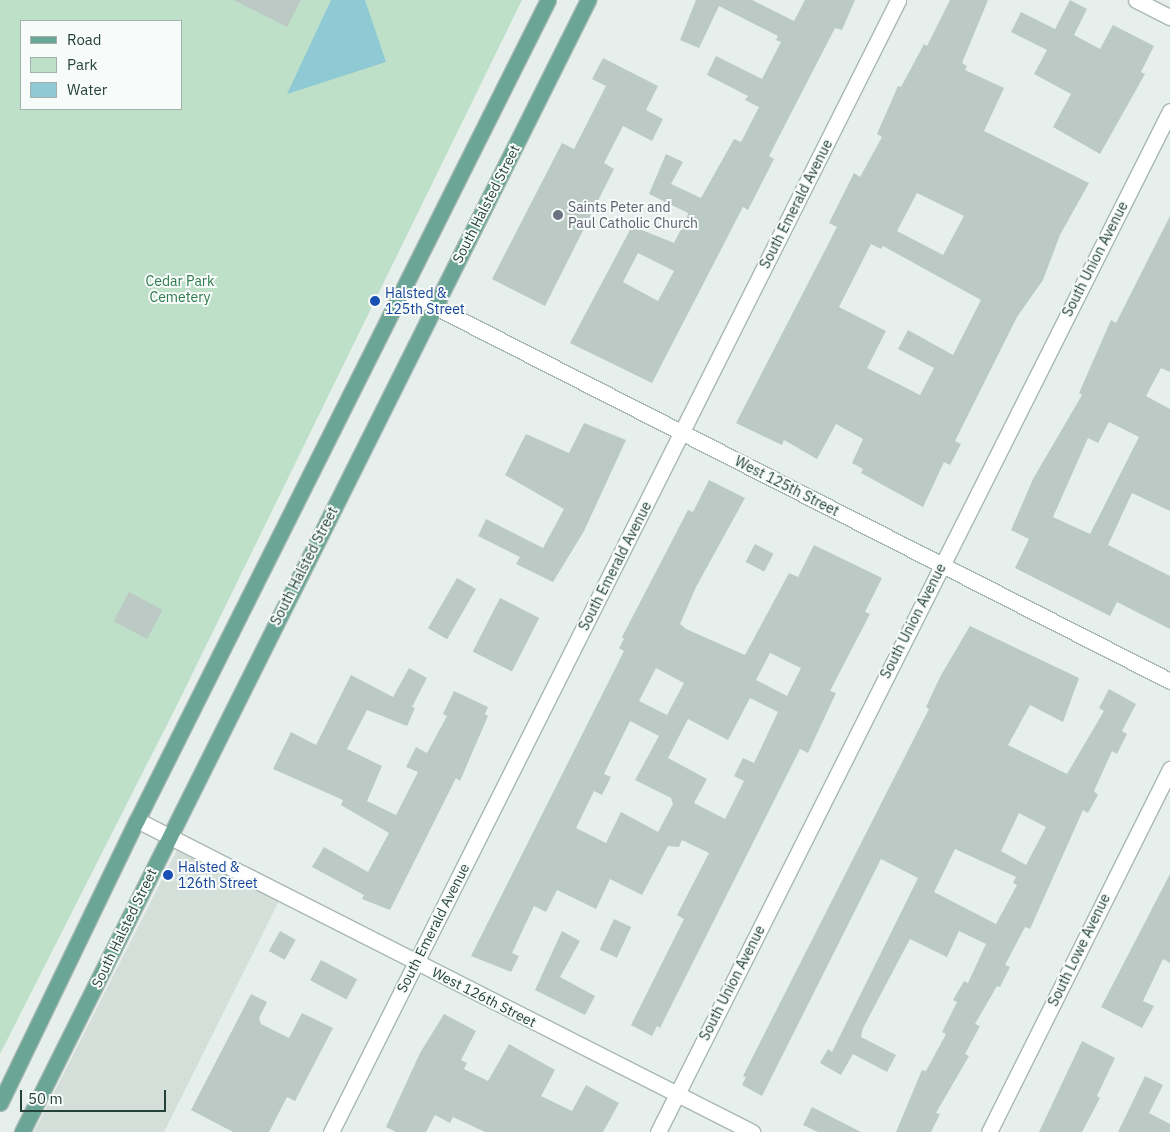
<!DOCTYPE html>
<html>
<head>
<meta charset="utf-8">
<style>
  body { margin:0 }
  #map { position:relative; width:1170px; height:1132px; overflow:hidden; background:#e6efeb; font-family:"IBM Plex Sans",sans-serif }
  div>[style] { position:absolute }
  .built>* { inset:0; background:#d4dfda }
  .green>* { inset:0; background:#bfe0c8 }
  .water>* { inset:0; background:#8ec9d4 }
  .building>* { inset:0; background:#bbcac4; transform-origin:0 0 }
  .roads { filter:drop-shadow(1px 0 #a8b8b2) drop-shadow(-1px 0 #a8b8b2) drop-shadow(0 1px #a8b8b2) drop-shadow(0 -1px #a8b8b2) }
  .street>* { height:15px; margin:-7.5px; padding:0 7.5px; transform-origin:7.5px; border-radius:7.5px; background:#fff }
  .primary>* { height:15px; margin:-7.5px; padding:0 7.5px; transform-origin:7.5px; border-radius:7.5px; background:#6aa596 }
  .dots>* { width:14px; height:14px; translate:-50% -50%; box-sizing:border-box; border:2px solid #f7fbf9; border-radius:50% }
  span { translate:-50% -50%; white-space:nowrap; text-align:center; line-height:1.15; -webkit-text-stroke:4px #f7fbf9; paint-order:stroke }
  .street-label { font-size:14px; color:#24423a }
  .worship-label { font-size:14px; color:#5b616d }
  .left { translate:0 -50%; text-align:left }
  .park-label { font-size:14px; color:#2d7a4b }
  .transit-label { font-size:14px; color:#164399 }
  .legend { position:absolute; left:20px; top:20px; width:162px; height:90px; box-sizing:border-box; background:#f7fbf9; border:1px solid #a3b1ad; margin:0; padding:6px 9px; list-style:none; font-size:15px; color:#24423a }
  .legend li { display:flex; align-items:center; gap:10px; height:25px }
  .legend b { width:25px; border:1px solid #a3b1ad }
  .scale { position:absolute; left:20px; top:1090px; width:146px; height:22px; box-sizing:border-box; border:2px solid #24423a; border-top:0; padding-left:6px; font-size:15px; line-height:18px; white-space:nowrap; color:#24423a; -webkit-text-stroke:4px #f7fbf9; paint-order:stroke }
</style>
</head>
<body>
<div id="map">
  <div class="built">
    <i style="clip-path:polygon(180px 844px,281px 897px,164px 1132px,34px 1132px)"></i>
  </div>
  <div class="green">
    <i style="clip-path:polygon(evenodd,0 0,522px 0,178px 703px,0 1054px,0 0,21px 21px,181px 21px,181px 109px,21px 109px,21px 21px)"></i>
  </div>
  <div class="water">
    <i style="clip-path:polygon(331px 0,365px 0,386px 62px,287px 94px)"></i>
  </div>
  <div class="building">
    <i style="clip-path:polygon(233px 0,301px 0,287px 27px)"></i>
    <i style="clip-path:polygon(evenodd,696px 0,752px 0,794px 21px,805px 0,855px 0,842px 30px,835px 28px,769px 156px,774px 159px,748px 210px,743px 207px,652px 383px,570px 343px,632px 226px,674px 243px,687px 217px,688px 213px,649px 194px,666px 154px,683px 162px,671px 184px,701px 198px,734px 139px,741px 142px,759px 107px,745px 100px,748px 96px,707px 75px,716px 56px,762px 79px,781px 42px,776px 40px,778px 36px,719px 6px,699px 48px,680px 40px,696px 0,638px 253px,674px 271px,658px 301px,623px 282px,638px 253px)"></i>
    <i style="clip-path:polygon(evenodd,950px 0,988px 0,962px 63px,967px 66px,965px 70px,1004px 88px,984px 131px,1089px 183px,1060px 235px,1043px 280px,1017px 317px,955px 441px,961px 444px,950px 465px,944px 462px,923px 507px,861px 473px,863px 469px,852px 463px,863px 439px,836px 424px,817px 459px,784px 440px,782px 445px,736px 423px,837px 227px,829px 223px,854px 173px,860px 177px,882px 137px,877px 134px,898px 86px,901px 87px,924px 44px,927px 46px,950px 0,917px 193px,964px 216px,943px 255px,897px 231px,917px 193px,950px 0,871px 244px,881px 249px,883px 246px,981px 300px,953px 355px,908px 330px,898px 349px,934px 368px,920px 395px,867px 368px,886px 331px,839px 307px,871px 244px)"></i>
    <i style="clip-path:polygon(1070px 0,1087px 9px,1074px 35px,1100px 49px,1113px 25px,1154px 46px,1141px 72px,1145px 74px,1100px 154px,1053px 127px,1071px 94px,1034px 74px,1047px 50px,1011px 32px,1021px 12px,1055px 29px)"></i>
    <i style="clip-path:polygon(603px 58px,658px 86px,646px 110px,663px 119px,652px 141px,623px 126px,604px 163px,614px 169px,545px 306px,492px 279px,562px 143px,574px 149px,606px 86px,592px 79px)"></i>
    <i style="clip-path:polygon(evenodd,1170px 216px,1170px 372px,1161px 368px,1146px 396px,1170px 409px,1170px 511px,1132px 493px,1108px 545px,1170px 576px,1170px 629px,1117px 602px,1110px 616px,1015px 568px,1029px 539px,1011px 530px,1033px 479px,1082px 395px,1079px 393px,1111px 320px,1116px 323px,1170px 216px,1109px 422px,1139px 437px,1090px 534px,1053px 517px,1088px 438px,1098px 443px,1109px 422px)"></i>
    <i style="clip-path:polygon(584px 423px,626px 440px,584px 531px,553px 582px,516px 564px,520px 557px,478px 536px,486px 519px,543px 548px,564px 509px,505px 475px,526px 434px,569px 453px)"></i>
    <i style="clip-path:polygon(evenodd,709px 480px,745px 498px,696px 587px,680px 624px,686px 629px,745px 655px,789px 573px,798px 577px,814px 545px,882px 578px,865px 612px,870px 614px,830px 691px,836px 693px,808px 753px,800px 749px,660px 1028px,657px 1026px,652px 1036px,631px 1025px,684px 919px,677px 915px,709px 853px,682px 840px,679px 847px,668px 846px,642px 895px,610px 879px,596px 909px,557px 890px,546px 912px,534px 906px,512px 953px,519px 956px,511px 972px,471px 956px,624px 651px,619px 648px,624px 639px,622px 637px,688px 510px,693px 512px,709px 480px,770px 653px,801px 668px,787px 696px,756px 680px,770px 653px,709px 480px,656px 668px,684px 683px,667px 715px,639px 701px,656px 668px,709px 480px,750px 698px,778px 712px,754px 763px,743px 758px,734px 776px,744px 781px,725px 819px,694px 803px,707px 779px,668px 758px,688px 719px,728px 740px,750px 698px,709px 480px,630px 721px,659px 736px,635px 780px,671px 798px,673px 804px,658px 832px,621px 812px,606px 843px,576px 828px,594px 791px,602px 795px,611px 777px,604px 774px,630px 721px)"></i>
    <i style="left:755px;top:544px;width:21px;height:20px;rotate:28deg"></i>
    <i style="left:457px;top:578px;width:22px;height:58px;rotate:30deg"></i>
    <i style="left:129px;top:592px;width:38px;height:33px;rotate:28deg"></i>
    <i style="left:500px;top:598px;width:44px;height:60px;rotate:27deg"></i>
    <i style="clip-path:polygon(evenodd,970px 626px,1079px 678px,1063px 722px,1030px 705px,1008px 745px,1067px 774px,1104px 711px,1099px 708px,1109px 689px,1136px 704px,1122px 731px,1127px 734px,1117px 754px,1112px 751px,1094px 791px,1098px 795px,1088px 813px,1083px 810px,1030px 929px,1025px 927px,1005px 965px,1010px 967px,1000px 987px,997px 986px,975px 1024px,980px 1026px,965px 1054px,969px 1056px,936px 1113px,940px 1114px,931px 1132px,896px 1132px,922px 1070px,926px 1071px,946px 1034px,942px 1032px,957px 1002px,953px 1000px,964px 981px,968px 983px,986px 944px,959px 931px,947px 957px,910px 939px,863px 1028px,861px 1037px,896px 1055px,887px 1072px,853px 1054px,841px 1075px,820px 1063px,828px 1049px,832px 1052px,918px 878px,881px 859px,762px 1096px,742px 1085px,746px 1077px,743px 1076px,929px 709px,926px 707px,940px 677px,970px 626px,1019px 813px,1046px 827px,1026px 865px,1001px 851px,1019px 813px,970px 626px,955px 849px,1016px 877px,1013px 883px,1017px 885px,996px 924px,934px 892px,955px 849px)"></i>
    <i style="clip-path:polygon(409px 668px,427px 678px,412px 707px,415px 708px,407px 726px,367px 710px,347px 749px,382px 766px,367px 801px,396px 815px,418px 772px,406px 767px,416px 747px,427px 753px,447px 716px,443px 714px,454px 691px,488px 707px,485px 714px,488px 716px,460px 781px,456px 778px,390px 910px,362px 899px,364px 895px,312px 867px,324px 847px,368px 872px,389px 833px,341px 805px,343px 800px,273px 769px,291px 732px,316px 745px,351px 675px,393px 697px)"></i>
    <i style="clip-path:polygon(1170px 874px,1170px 963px,1163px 959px,1143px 1001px,1154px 1006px,1142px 1028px,1101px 1007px)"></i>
    <i style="left:614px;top:919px;width:19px;height:34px;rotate:25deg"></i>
    <i style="left:280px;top:931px;width:18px;height:23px;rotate:29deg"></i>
    <i style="clip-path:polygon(562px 931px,580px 941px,560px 977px,595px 996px,585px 1015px,535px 990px)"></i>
    <i style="left:321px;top:960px;width:41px;height:23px;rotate:28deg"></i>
    <i style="clip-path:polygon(251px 994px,267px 1002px,259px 1018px,261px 1024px,289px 1038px,302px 1013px,333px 1028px,295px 1101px,287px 1097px,269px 1132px,233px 1132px,191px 1110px)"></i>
    <i style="clip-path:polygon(444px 1014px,476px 1031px,461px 1060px,467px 1063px,464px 1069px,488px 1081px,509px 1044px,555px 1070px,541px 1096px,572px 1111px,586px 1085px,619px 1103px,603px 1132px,485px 1132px,453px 1117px,450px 1123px,435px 1115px,426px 1132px,396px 1132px,386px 1127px,420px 1053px)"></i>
    <i style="clip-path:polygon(1082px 1041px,1115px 1058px,1097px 1096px,1100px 1098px,1082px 1132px,1039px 1132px)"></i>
    <i style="clip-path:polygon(1145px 1076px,1163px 1085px,1149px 1113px,1170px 1124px,1170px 1132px,1118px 1132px)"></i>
    <i style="clip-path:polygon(812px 1107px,861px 1132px,818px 1132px,803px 1125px)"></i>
  </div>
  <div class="roads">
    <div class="street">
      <i style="left:1136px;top:0;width:38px;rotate:27deg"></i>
      <i style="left:404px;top:291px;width:860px;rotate:26.98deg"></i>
      <i style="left:137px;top:820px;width:690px;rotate:26.9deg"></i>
      <i style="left:331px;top:1132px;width:1266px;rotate:-63.39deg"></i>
      <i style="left:658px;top:1132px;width:1142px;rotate:-63.37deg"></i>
      <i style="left:989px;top:1132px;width:406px;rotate:-63.5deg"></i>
    </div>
    <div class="primary">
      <i style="left:0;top:1103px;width:314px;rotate:-64.2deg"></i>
      <i style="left:137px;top:820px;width:917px;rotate:-63.38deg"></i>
      <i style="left:22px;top:1132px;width:1266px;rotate:-63.43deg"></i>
    </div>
  </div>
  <div class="dots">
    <i style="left:558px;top:215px;background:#6b7280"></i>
    <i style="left:375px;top:301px;background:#1a4fb4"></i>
    <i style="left:168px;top:875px;background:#1a4fb4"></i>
  </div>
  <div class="street-label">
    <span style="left:486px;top:204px;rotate:-63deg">South Halsted Street</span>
    <span style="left:796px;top:204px;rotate:-63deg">South Emerald Avenue</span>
    <span style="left:1095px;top:259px;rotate:-63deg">South Union Avenue</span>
    <span style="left:787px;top:486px;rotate:27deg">West 125th Street</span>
    <span style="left:304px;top:566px;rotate:-63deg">South Halsted Street</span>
    <span style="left:615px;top:566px;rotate:-63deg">South Emerald Avenue</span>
    <span style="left:913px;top:621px;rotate:-63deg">South Union Avenue</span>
    <span style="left:124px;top:928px;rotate:-64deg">South Halsted Street</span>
    <span style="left:433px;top:928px;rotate:-63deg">South Emerald Avenue</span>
    <span style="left:1079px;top:950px;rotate:-64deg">South Lowe Avenue</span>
    <span style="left:732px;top:983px;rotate:-63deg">South Union Avenue</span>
    <span style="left:484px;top:997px;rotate:27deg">West 126th Street</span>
  </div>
  <div class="worship-label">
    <span class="left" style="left:568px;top:215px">Saints Peter and<br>Paul Catholic Church</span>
  </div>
  <div class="park-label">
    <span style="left:180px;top:289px">Cedar Park<br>Cemetery</span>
  </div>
  <div class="transit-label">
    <span class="left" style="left:385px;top:301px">Halsted &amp;<br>125th Street</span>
    <span class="left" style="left:178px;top:875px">Halsted &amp;<br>126th Street</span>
  </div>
  <ul class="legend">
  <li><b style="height:6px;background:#6aa596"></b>Road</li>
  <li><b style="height:14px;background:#bfe0c8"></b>Park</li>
  <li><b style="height:14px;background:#8ec9d4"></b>Water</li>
  </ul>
  <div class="scale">50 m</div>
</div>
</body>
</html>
